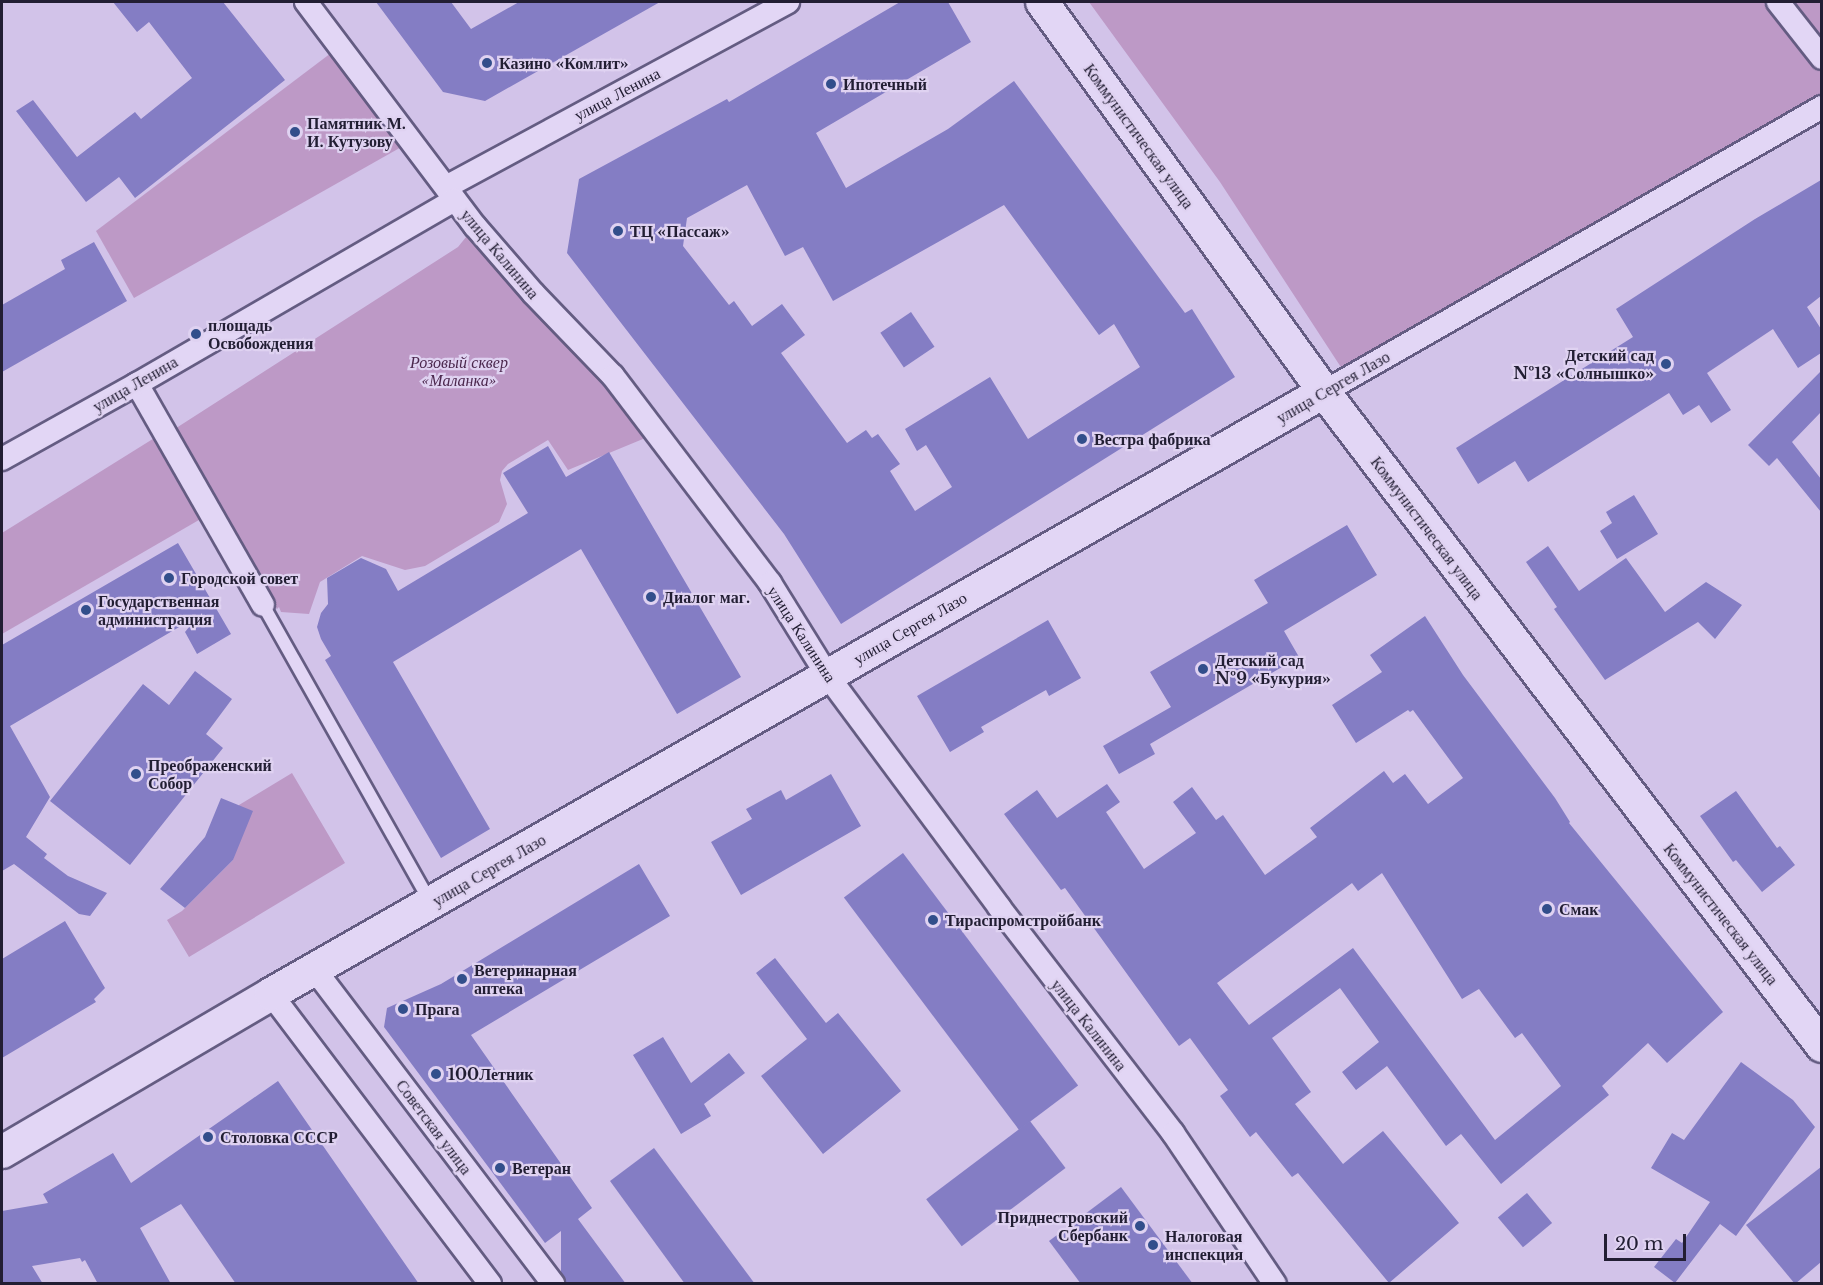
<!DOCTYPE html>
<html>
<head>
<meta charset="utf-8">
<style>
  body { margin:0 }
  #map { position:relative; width:1823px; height:1285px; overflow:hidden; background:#d2c3e9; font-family:"Libre Baskerville",serif }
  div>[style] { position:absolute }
  .green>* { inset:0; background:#bd99c6 }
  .building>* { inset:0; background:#847dc4; transform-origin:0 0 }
  .roads { filter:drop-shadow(2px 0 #645c82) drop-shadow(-2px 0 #645c82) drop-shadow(0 2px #645c82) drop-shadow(0 -2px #645c82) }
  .lane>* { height:12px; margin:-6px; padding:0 6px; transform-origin:6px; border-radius:6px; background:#e2d6f5 }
  .street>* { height:22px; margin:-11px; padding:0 11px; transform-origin:11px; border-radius:11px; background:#e2d6f5 }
  .secondary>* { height:32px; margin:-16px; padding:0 16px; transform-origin:16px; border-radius:16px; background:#e2d6f5 }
  .dots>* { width:16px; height:16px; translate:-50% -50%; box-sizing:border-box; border:3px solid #dfd2f1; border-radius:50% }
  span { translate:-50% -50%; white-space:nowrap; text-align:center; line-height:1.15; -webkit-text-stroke:4.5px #dfd2f1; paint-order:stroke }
  .poi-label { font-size:16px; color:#221e33; font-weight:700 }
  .left { translate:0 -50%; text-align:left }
  .right { translate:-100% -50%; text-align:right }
  .street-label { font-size:16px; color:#221e33 }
  .park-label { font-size:16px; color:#4b274d; font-style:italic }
  .frame { position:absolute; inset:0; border:3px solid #221e33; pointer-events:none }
  .scale { position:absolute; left:1604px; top:1234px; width:82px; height:27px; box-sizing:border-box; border:3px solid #221e33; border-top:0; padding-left:8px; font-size:18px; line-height:21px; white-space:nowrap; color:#221e33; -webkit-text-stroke:4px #dfd2f1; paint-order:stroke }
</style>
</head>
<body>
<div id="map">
  <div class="green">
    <i style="clip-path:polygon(1089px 2px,1778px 2px,1821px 58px,1821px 107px,1348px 378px,1220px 182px)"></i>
    <i style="clip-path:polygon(1790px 2px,1821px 2px,1821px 44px)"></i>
    <i style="clip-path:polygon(339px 47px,412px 141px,134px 298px,96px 231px)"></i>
    <i style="clip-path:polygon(475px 226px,655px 434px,568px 470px,548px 440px,508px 464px,502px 471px,500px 480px,507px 504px,499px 522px,425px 566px,405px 570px,362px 556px,320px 582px,309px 614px,281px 612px,279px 607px,277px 609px,220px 510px,170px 432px,458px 247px)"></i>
    <i style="clip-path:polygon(164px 432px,211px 513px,2px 634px,2px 533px)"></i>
    <i style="clip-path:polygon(292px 773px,345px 863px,189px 957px,167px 920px,182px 911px,233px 860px,239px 805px)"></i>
  </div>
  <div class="building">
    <i style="clip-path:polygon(113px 2px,223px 2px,285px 80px,135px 198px,119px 177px,86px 202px,16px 111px,33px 100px,77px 157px,135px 112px,141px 119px,192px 78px,149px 22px,137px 32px)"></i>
    <i style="clip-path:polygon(376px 2px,451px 2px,471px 29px,519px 2px,660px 2px,485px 101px,443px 92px)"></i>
    <i style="clip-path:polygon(evenodd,900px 2px,948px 2px,971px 42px,816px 133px,846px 188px,948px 129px,1014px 81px,1185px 313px,1192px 309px,1235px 377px,841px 624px,784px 534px,567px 253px,579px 179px,727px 99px,729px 102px,900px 2px,747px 185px,785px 256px,803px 247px,833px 301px,1004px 205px,1099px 335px,1114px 324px,1140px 367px,1028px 439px,990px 377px,905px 429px,917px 451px,926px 445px,952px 487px,915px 511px,890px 471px,900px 464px,878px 434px,872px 438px,866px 430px,847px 443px,781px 353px,805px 335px,782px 304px,752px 326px,734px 301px,729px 305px,683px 246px,687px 218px,747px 185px)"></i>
    <i style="clip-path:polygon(1821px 180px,1821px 296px,1807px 307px,1821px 329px,1821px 353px,1798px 368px,1773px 329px,1707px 373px,1731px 410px,1711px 423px,1699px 405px,1683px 415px,1669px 393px,1528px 482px,1515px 461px,1478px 484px,1456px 448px,1633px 337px,1616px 309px,1755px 219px)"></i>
    <i style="clip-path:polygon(94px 242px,127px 301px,2px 372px,2px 305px,65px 269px,61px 260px)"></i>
    <i style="left:911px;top:312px;width:42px;height:37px;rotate:56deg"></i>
    <i style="clip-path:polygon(1821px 371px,1821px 412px,1792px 442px,1821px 479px,1821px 512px,1777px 458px,1769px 466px,1748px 445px)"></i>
    <i style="clip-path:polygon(548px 446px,566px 477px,609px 452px,741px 677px,677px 714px,581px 549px,393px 662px,490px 829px,441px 858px,325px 660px,331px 656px,321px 639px,317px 627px,321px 613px,328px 604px,327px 578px,361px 558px,386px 569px,398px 591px,528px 513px,503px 473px)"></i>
    <i style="clip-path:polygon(1634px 495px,1658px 534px,1617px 559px,1600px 531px,1612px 523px,1606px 512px)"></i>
    <i style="clip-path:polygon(1347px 525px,1377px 575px,1284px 631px,1299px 657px,1150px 744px,1155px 754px,1119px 774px,1103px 746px,1171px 707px,1150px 672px,1268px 603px,1254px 580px)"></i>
    <i style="clip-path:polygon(178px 543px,231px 634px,197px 654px,185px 632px,198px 616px,10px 726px,50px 797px,26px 837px,47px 854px,44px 858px,68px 876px,107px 893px,90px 916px,79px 914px,14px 864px,2px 871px,2px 645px)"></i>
    <i style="clip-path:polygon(1548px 546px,1579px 591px,1626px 558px,1665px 612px,1706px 582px,1742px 605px,1715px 639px,1698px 622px,1605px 680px,1554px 609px,1557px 607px,1526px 562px)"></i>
    <i style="clip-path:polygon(evenodd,1425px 616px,1463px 675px,1555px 798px,1570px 822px,1569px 823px,1723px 1012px,1667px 1063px,1648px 1043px,1602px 1086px,1609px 1095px,1501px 1184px,1461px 1134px,1446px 1146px,1387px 1066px,1356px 1090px,1342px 1072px,1379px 1042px,1340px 988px,1272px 1038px,1311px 1092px,1295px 1104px,1343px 1164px,1383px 1131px,1459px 1223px,1389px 1283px,1298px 1173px,1292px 1177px,1256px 1132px,1250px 1137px,1220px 1096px,1228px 1090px,1190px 1038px,1179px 1046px,1065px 888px,1061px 890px,1004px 814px,1037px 790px,1057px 818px,1107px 784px,1120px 802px,1106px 812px,1144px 869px,1196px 833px,1173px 802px,1192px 787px,1216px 820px,1223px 815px,1265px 875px,1317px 837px,1310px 828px,1384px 771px,1393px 783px,1405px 774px,1428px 804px,1463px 778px,1413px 710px,1410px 712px,1408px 710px,1356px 743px,1332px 705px,1382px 672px,1370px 655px,1425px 616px,1382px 873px,1462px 999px,1479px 989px,1515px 1038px,1522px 1033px,1561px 1086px,1495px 1140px,1353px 948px,1249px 1025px,1217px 983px,1352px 883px,1358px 891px,1382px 873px)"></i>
    <i style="clip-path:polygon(1048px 620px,1081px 678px,1049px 696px,1046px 690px,981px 727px,984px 732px,950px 752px,917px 696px)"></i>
    <i style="clip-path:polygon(195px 671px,232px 699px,206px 734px,223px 748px,130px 865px,50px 801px,143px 684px,169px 705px)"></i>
    <i style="clip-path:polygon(831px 774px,861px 826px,741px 895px,711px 842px,752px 819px,746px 809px,781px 790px,786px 800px)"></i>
    <i style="clip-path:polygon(1736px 791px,1777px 848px,1780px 846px,1795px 865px,1762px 892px,1736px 860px,1733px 862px,1700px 816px)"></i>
    <i style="clip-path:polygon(221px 798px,253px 811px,233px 860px,185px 908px,160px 889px,205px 837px)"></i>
    <i style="left:903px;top:853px;width:291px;height:74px;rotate:53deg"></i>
    <i style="clip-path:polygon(639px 864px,670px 916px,471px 1035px,592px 1208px,578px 1219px,626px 1284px,566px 1284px,561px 1273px,561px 1231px,545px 1243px,384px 1027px,387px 1008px,441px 984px)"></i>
    <i style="clip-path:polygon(65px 921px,105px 988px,94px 999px,96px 1002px,2px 1058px,2px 959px)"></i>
    <i style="clip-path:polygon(775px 958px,826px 1023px,838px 1013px,901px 1091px,823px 1154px,761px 1076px,807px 1039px,756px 973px)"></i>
    <i style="clip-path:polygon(663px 1037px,691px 1083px,729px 1053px,745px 1073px,704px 1104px,711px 1116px,681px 1134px,633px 1055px)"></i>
    <i style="clip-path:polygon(1741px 1062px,1793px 1100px,1815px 1127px,1736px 1236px,1720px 1224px,1675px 1283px,1654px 1267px,1676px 1239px,1682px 1243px,1710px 1202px,1651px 1168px,1672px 1133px,1684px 1140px)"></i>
    <i style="clip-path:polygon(278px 1081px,419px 1284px,236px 1284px,181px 1204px,140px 1228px,171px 1284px,98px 1284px,85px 1260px,82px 1262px,80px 1258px,32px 1266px,43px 1284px,2px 1284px,2px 1211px,48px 1203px,43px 1194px,113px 1153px,131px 1183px)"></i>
    <i style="left:1030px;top:1121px;width:59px;height:130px;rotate:53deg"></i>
    <i style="clip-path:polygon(654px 1148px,755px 1284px,685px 1284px,610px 1181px)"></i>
    <i style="clip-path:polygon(1821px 1167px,1821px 1262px,1795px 1284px,1746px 1225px)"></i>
    <i style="clip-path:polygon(1121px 1187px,1193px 1284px,1081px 1284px,1049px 1241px)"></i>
    <i style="left:1527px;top:1193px;width:39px;height:38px;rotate:50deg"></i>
  </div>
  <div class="roads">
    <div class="lane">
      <i style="left:263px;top:605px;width:340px;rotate:60.6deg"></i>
    </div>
    <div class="street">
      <i style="left:306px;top:2px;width:281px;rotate:53deg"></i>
      <i style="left:475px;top:226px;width:89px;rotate:49.1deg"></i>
      <i style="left:533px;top:293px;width:115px;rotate:46.1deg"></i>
      <i style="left:613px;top:376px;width:260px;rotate:52.8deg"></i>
      <i style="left:770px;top:583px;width:108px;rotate:58.2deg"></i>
      <i style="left:827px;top:675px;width:289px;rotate:53.4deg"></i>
      <i style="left:999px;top:907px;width:285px;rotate:52.4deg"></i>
      <i style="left:1173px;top:1133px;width:182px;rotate:56deg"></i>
      <i style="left:1778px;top:2px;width:71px;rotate:51.8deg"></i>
      <i style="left:446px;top:187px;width:389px;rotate:-28.4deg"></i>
      <i style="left:137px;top:384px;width:254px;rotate:60.3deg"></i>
      <i style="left:1324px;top:392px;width:574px;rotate:-29.78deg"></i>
      <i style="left:2px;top:459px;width:154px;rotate:-29.1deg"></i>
      <i style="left:137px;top:384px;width:367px;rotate:-30.1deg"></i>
      <i style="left:315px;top:970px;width:394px;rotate:52.8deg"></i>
      <i style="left:271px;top:994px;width:363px;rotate:52.9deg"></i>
    </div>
    <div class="secondary">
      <i style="left:1042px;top:2px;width:481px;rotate:54.1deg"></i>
      <i style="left:1324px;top:392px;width:822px;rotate:52.71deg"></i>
      <i style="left:2px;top:1152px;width:312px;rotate:-30.4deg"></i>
      <i style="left:271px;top:994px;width:1213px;rotate:-29.76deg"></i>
    </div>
  </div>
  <div class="dots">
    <i style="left:487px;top:63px;background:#324e8b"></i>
    <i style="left:831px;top:84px;background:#324e8b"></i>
    <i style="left:295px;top:132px;background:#324e8b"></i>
    <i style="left:618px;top:231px;background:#324e8b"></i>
    <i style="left:196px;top:334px;background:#324e8b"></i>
    <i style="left:1666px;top:364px;background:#324e8b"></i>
    <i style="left:1082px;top:439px;background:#324e8b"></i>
    <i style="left:169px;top:578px;background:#324e8b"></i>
    <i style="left:651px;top:597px;background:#324e8b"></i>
    <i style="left:86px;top:610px;background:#324e8b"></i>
    <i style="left:1203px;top:669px;background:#324e8b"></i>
    <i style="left:136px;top:774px;background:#324e8b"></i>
    <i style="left:1547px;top:909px;background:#324e8b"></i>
    <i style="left:933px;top:920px;background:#324e8b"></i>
    <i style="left:462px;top:979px;background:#324e8b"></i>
    <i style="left:403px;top:1009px;background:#324e8b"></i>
    <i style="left:436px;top:1074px;background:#324e8b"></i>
    <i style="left:208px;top:1137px;background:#324e8b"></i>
    <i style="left:500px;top:1168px;background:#324e8b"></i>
    <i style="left:1140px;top:1226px;background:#324e8b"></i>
    <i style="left:1153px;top:1245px;background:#324e8b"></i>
  </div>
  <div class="poi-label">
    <span class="left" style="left:499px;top:63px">Казино «Комлит»</span>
    <span class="left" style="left:843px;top:84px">Ипотечный</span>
    <span class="left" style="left:307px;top:132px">Памятник М.<br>И. Кутузову</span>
    <span class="left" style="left:630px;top:231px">ТЦ «Пассаж»</span>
    <span class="left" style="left:208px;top:334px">площадь<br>Освобождения</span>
    <span class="right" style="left:1654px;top:364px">Детский сад<br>№13 «Солнышко»</span>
    <span class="left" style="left:1094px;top:439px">Вестра фабрика</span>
    <span class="left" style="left:181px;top:578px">Городской совет</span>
    <span class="left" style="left:663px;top:597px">Диалог маг.</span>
    <span class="left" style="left:98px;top:610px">Государственная<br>администрация</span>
    <span class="left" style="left:1215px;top:669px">Детский сад<br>№9 «Букурия»</span>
    <span class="left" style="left:148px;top:774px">Преображенский<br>Собор</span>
    <span class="left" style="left:1559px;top:909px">Смак</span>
    <span class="left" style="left:945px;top:920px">Тираспромстройбанк</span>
    <span class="left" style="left:474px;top:979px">Ветеринарная<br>аптека</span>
    <span class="left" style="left:415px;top:1009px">Прага</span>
    <span class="left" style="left:448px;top:1074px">100Летник</span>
    <span class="left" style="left:220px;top:1137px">Столовка СССР</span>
    <span class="left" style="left:512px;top:1168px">Ветеран</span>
    <span class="right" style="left:1128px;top:1226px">Приднестровский<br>Сбербанк</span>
    <span class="left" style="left:1165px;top:1245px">Налоговая<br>инспекция</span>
  </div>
  <div class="street-label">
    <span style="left:617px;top:94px;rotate:-28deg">улица Ленина</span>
    <span style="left:1139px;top:136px;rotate:54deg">Коммунистическая улица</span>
    <span style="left:500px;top:254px;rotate:50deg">улица Калинина</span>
    <span style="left:135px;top:384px;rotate:-30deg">улица Ленина</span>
    <span style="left:1333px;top:387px;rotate:-30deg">улица Сергея Лазо</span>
    <span style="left:1427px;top:528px;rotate:53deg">Коммунистическая улица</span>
    <span style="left:910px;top:628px;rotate:-30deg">улица Сергея Лазо</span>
    <span style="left:802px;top:634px;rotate:57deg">улица Калинина</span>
    <span style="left:489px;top:870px;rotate:-30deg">улица Сергея Лазо</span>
    <span style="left:1721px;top:914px;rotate:52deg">Коммунистическая улица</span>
    <span style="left:1089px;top:1025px;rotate:52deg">улица Калинина</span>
    <span style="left:434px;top:1127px;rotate:53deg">Советская улица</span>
  </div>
  <div class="park-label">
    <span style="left:459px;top:371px">Розовый сквер<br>«Маланка»</span>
  </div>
  <div class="frame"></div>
  <div class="scale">20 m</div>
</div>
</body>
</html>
